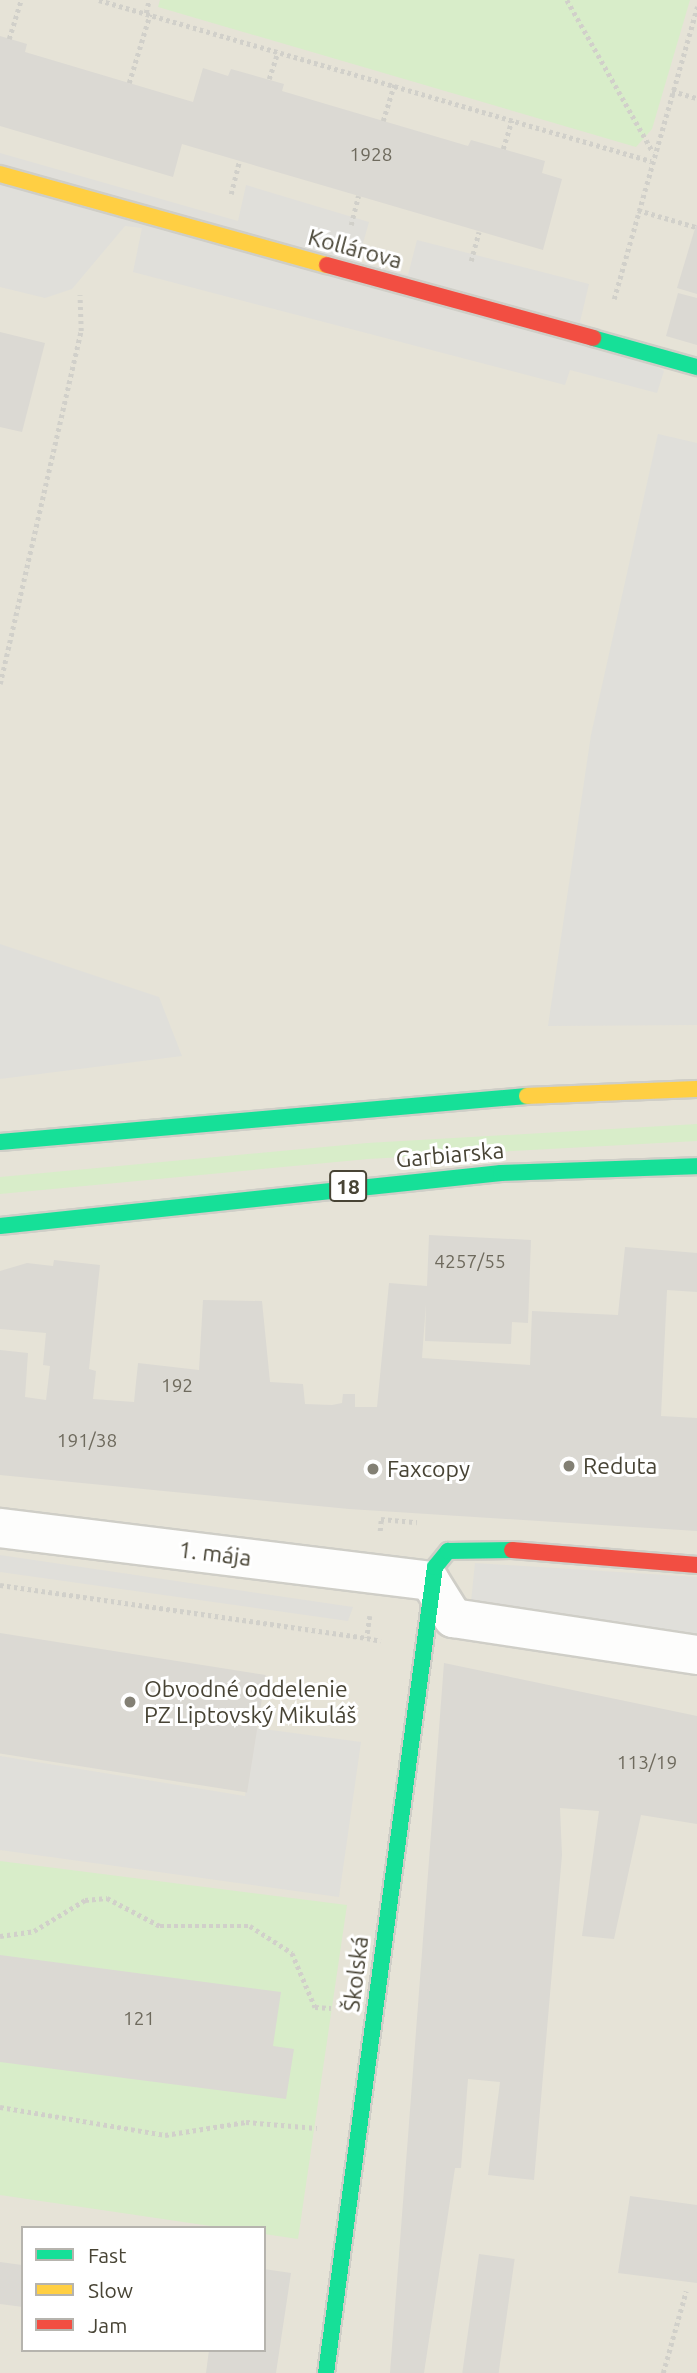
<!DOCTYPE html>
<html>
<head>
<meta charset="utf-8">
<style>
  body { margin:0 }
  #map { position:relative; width:697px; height:2373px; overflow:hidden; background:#f1f0ea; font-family:Ubuntu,sans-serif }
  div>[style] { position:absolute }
  .residential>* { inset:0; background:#e6e3d7 }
  .green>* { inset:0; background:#d8edc9 }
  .parking>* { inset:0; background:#e0dfda }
  .building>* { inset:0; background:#dbd9d3; transform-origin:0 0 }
  .path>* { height:4.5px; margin-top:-2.25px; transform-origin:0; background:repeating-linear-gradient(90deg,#d1d0ca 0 3.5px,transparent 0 7px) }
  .roads { filter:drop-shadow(2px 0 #cfcec7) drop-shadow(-2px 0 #cfcec7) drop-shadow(0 2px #cfcec7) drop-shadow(0 -2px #cfcec7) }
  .street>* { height:38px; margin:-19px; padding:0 19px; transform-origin:19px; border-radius:19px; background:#fdfdfc }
  .fast>* { height:16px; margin:-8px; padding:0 8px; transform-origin:8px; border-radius:8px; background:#16e098 }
  .slow>* { height:16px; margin:-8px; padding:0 8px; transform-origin:8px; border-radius:8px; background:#ffcf43 }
  .jam>* { height:16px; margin:-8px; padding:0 8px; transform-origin:8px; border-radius:8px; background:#f24e42 }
  .dots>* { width:19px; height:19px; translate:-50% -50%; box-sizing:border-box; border:4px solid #fff; border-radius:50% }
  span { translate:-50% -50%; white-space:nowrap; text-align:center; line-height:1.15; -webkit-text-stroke:6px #fff; paint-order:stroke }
  .number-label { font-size:19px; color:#6e6a5d }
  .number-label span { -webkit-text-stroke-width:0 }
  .shield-label span { padding:2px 5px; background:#fff; border:2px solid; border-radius:5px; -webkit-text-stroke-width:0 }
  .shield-label { font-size:21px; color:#484435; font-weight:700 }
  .street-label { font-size:23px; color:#484435 }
  .poi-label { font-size:23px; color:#484435 }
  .left { translate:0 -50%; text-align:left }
  .legend { position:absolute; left:21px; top:2226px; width:245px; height:126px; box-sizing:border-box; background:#fff; border:2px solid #b6b4ae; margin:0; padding:9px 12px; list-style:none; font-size:21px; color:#484435 }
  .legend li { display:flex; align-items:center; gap:14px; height:35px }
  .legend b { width:35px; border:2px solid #b6b4ae }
</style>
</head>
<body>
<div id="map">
  <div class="residential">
    <i style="clip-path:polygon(evenodd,0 0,697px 0,697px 2373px,0 2373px,0 0,23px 2228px,264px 2228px,264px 2350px,23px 2350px,23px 2228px)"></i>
  </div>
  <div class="green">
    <i style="clip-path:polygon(160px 0,690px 0,652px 129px,636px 147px,158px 7px)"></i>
    <i style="clip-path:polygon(697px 1124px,697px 1141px,368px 1159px,0 1194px,0 1177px,367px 1143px)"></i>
    <i style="clip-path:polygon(0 1861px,347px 1905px,298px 2239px,264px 2234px,264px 2228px,224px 2228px,0 2195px)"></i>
  </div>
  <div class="parking">
    <i style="clip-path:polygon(0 153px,238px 221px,246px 185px,369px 222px,358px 261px,408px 275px,417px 240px,589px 284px,580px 322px,664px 371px,657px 393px,570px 370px,565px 385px,133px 272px,142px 228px,125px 226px,72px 289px,45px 298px,0 287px)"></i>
    <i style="clip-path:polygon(658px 434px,697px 443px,697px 1025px,548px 1026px,591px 735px)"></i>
    <i style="clip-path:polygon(0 944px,159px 997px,182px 1056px,0 1079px)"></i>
    <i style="clip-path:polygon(0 1555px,353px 1607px,348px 1621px,0 1572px)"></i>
    <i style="clip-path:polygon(475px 1563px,697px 1577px,697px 1643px,470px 1612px)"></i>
    <i style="clip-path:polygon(256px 1728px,361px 1742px,339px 1897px,0 1850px,0 1756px,245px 1796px)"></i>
  </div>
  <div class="building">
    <i style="clip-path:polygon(0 36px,27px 44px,25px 52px,193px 102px,203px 68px,228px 76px,231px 69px,284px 84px,282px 91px,468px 146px,471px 140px,545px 161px,542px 173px,562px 179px,543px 250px,182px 144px,173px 177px,0 126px)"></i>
    <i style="clip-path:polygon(696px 225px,697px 225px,697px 294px,677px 288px)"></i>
    <i style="clip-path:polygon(678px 293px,697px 298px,697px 345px,666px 336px)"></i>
    <i style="clip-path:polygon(0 332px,45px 343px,22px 432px,0 427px)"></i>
    <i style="clip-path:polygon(429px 1235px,531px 1240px,528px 1323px,512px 1322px,511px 1344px,425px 1341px,426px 1303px,422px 1358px,530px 1365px,532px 1311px,618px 1315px,625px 1247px,697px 1253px,697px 1292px,667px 1290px,661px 1416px,697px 1418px,697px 1531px,349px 1509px,0 1475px,0 1350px,28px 1353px,25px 1397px,46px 1400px,50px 1366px,43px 1365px,46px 1333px,0 1329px,0 1271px,27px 1263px,53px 1266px,54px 1260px,100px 1265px,89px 1369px,96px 1371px,93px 1399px,134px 1402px,138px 1363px,199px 1370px,203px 1300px,262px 1301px,270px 1382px,303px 1384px,305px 1404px,332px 1405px,342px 1403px,343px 1394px,355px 1394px,355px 1407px,377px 1407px,389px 1283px,427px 1286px)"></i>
    <i style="left:0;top:1633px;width:269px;height:119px;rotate:9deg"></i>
    <i style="clip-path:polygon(444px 1663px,697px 1716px,697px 1824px,641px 1815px,614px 1939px,582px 1936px,599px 1811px,560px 1808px,562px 1855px,534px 2180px,488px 2175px,500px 2082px,468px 2079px,461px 2168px,455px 2168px,424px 2373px,390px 2373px)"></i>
    <i style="clip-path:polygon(0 1955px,281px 1992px,273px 2046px,294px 2049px,286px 2099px,0 2062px)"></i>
    <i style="clip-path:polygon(630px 2196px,697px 2205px,697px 2283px,618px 2273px)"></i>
    <i style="left:479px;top:2254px;width:36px;height:120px;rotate:8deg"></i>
    <i style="clip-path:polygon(0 2262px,22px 2265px,23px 2307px,0 2304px)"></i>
    <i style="clip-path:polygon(264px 2269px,291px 2273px,276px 2373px,206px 2373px,209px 2350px,264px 2350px)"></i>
  </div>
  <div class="path">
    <i style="left:99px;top:0;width:575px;rotate:16.26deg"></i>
    <i style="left:567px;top:0;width:175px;rotate:60.5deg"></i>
    <i style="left:146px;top:13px;width:13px;rotate:-77deg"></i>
    <i style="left:9px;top:39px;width:41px;rotate:-72.9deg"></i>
    <i style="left:269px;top:79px;width:28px;rotate:-72deg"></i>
    <i style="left:129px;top:83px;width:72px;rotate:-73.1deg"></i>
    <i style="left:672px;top:91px;width:26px;rotate:16deg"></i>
    <i style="left:383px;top:121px;width:38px;rotate:-73deg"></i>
    <i style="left:503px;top:149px;width:30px;rotate:-73deg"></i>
    <i style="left:231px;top:194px;width:34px;rotate:-76deg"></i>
    <i style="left:638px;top:210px;width:60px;rotate:16.3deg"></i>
    <i style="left:351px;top:225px;width:30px;rotate:-76deg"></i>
    <i style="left:471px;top:261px;width:30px;rotate:-75deg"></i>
    <i style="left:614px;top:299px;width:304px;rotate:-74.1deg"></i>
    <i style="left:0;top:684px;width:362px;rotate:-77.1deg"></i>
    <i style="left:81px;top:331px;width:36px;rotate:-92deg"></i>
    <i style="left:380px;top:1531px;width:12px;rotate:-85deg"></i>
    <i style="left:381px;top:1519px;width:36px;rotate:5deg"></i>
    <i style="left:0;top:1585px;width:371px;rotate:8.2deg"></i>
    <i style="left:370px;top:1616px;width:22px;rotate:98deg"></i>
    <i style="left:367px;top:1638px;width:14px;rotate:12deg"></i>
    <i style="left:0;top:1936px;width:34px;rotate:-8deg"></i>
    <i style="left:34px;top:1931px;width:60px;rotate:-31.3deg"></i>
    <i style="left:85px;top:1900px;width:22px;rotate:-5deg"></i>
    <i style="left:107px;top:1898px;width:60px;rotate:27.8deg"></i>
    <i style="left:160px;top:1926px;width:90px"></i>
    <i style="left:250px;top:1926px;width:50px;rotate:32.7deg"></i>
    <i style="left:292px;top:1953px;width:59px;rotate:66.9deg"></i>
    <i style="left:315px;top:2007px;width:16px;rotate:4deg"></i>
    <i style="left:0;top:2107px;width:167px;rotate:9.6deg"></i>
    <i style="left:165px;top:2135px;width:82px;rotate:-9.1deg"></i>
    <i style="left:246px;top:2122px;width:71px;rotate:4.8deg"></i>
    <i style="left:663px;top:2373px;width:85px;rotate:-74.3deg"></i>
  </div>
  <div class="roads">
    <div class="street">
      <i style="left:0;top:1528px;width:433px;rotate:7deg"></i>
      <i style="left:430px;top:1581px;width:44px;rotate:58.1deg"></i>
      <i style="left:453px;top:1618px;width:247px;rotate:8.6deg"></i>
    </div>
    <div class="fast">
      <i style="left:593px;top:338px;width:108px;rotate:15.6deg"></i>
      <i style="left:0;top:1142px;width:529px;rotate:-4.99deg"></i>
      <i style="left:0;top:1226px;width:504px;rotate:-6.04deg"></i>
      <i style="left:501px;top:1173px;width:196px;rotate:-2deg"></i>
      <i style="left:326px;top:2373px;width:813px;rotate:-82.3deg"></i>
      <i style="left:435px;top:1567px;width:21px;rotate:-51deg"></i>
      <i style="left:448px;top:1551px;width:64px;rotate:-0.9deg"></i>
    </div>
    <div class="slow">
      <i style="left:0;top:174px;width:339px;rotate:15.6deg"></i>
      <i style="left:527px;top:1096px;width:170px;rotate:-2.4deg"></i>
    </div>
    <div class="jam">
      <i style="left:327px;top:265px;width:276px;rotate:15.3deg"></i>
      <i style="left:512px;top:1550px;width:186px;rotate:4.6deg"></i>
    </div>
  </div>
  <div class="dots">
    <i style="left:569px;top:1466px;background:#838074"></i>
    <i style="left:373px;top:1469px;background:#838074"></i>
    <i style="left:130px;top:1702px;background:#838074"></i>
  </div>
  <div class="number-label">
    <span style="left:371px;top:155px">1928</span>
    <span style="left:470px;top:1262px">4257/55</span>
    <span style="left:177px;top:1386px">192</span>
    <span style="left:87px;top:1441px">191/38</span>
    <span style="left:647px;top:1763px">113/19</span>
    <span style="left:139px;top:2019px">121</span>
  </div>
  <div class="shield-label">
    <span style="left:348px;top:1186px">18</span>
  </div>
  <div class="street-label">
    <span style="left:355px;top:249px;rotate:15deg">Kollárova</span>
    <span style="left:450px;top:1155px;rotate:-5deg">Garbiarska</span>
    <span style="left:215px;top:1554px;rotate:7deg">1. mája</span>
    <span style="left:356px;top:1974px;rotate:-83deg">Školská</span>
  </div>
  <div class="poi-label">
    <span class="left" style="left:583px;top:1466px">Reduta</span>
    <span class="left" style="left:387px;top:1469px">Faxcopy</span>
    <span class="left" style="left:144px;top:1702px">Obvodné oddelenie<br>PZ Liptovský Mikuláš</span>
  </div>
  <ul class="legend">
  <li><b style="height:9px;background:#16e098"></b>Fast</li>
  <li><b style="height:9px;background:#ffcf43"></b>Slow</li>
  <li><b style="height:9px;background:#f24e42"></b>Jam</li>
  </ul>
</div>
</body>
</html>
